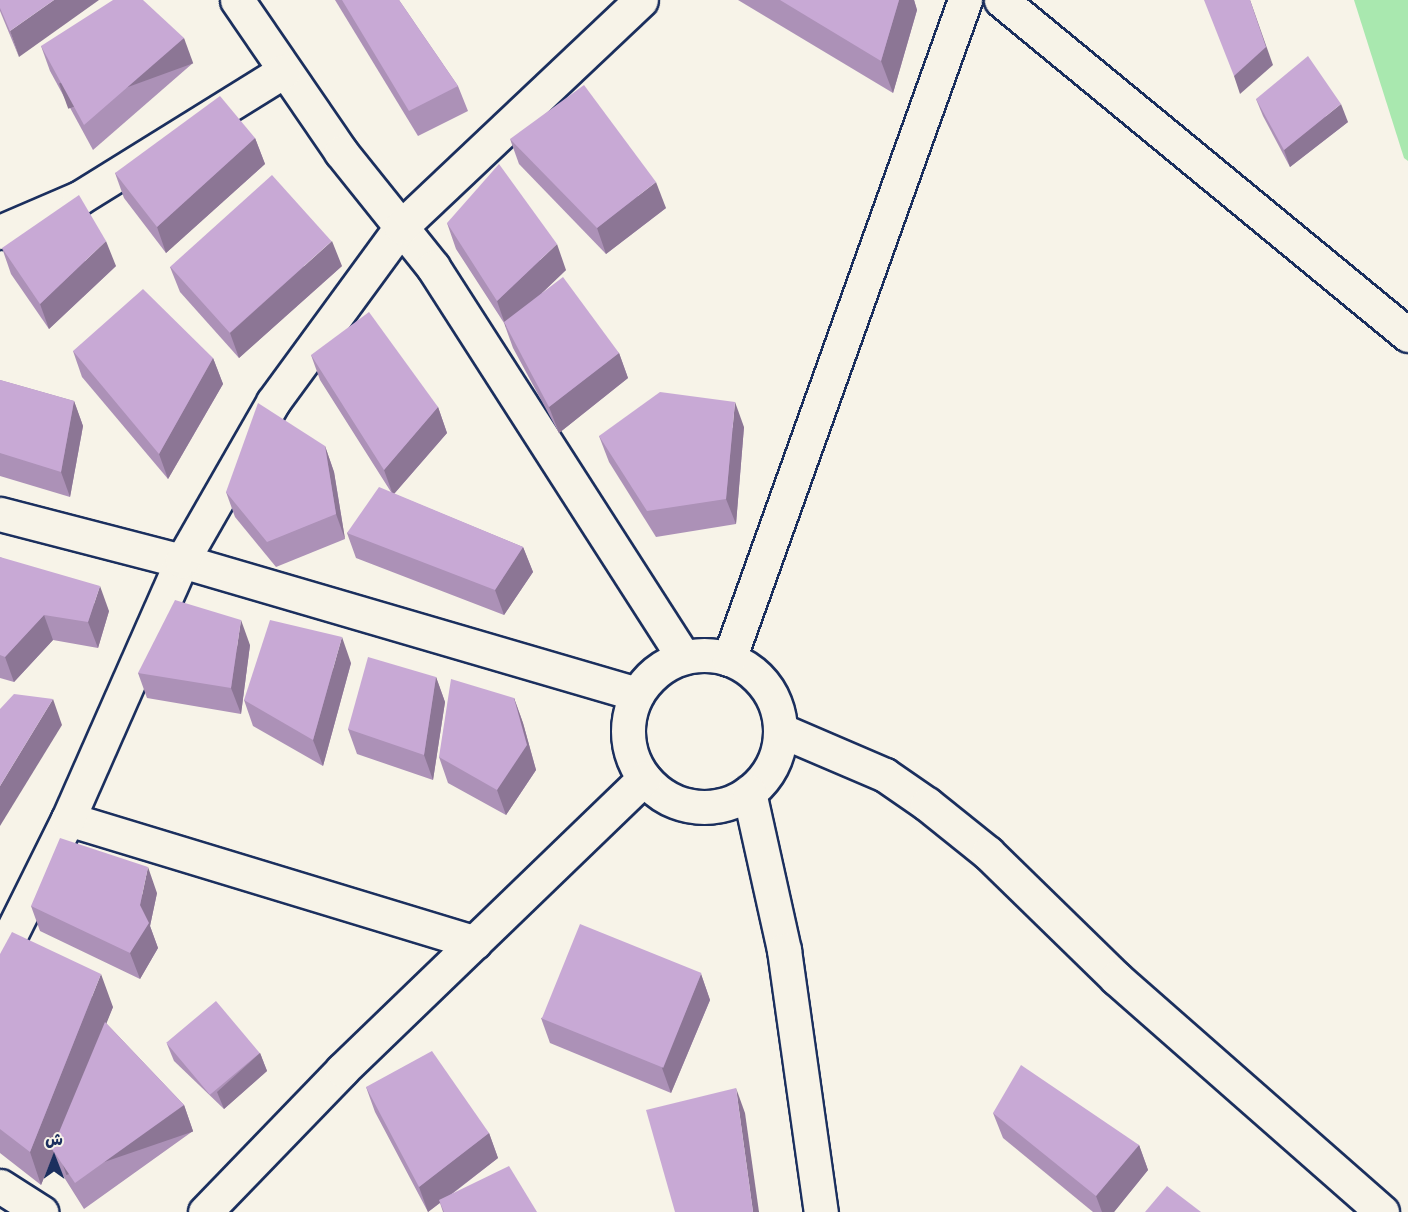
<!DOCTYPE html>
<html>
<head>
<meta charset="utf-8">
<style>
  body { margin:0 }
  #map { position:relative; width:1408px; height:1212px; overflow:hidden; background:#f7f3e8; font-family:"Architects Daughter","Playpen Sans Arabic",sans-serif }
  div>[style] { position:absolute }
  .green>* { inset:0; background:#a9e8af }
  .roads { filter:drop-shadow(2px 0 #1b2f5e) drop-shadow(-2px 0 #1b2f5e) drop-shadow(0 2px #1b2f5e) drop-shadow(0 -2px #1b2f5e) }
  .minor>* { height:33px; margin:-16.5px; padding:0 16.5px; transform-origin:16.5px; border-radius:16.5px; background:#f7f3e8 }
  .minor>.ring { margin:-16.5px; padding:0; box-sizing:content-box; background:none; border:33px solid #f7f3e8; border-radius:50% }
  .wall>* { inset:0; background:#ac91b7 }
  .shaded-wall>* { inset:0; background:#8c7695; transform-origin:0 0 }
  .building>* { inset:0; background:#c8a9d5; transform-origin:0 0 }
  span { translate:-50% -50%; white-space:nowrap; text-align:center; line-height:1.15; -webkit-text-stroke:5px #f7f3e8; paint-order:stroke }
  .north { position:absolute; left:24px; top:1128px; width:60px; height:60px; -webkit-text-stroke:4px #f7f3e8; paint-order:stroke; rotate:0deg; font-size:16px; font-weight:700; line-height:24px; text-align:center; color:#1b2f5e }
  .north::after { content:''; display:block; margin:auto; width:21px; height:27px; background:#1b2f5e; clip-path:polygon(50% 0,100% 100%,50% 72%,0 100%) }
</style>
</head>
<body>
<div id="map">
  <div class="green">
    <i style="clip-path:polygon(1354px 0,1408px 0,1408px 161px,1404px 158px)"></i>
  </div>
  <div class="roads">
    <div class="minor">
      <i style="left:237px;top:0;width:184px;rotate:55.6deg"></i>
      <i style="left:341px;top:152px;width:147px;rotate:51.3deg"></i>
      <i style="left:433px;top:267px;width:463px;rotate:57.3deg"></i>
      <i style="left:1001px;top:0;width:527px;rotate:39.46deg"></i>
      <i style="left:0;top:232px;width:86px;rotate:-23.3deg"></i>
      <i style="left:79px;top:198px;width:241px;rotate:-31.8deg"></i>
      <i style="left:0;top:514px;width:188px;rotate:14.5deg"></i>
      <i style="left:182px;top:561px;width:474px;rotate:16.3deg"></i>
      <i class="ring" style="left:628px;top:655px;width:119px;height:119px"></i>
      <i style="left:729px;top:659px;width:700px;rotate:-70.3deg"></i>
      <i style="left:780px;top:730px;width:114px;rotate:23.2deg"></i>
      <i style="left:885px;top:775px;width:51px;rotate:34.6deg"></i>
      <i style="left:927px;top:804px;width:78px;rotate:38.8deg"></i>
      <i style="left:988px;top:853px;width:179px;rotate:44.3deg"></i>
      <i style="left:1116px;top:978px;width:354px;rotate:41.3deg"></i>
      <i style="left:749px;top:792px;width:162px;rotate:77.5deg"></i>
      <i style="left:784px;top:950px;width:265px;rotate:82deg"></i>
      <i style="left:68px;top:819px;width:425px;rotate:16.9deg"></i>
      <i style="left:0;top:956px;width:153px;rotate:-63.6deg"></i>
      <i style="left:68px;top:819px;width:282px;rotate:-66.2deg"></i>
      <i style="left:182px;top:561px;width:183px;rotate:-60.2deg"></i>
      <i style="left:273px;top:402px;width:217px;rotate:-53.8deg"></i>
      <i style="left:401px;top:227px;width:330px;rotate:-43.4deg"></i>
      <i style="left:0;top:1186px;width:49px;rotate:32.4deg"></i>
      <i style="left:205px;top:1212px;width:197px;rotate:-46deg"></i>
      <i style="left:342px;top:1070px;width:420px;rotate:-44deg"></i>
    </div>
  </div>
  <div class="wall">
    <i style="clip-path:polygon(0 0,19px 57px,0 11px)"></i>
    <i style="clip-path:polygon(335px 0,399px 0,458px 86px,468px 111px,418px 136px)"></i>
    <i style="clip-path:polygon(738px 0,914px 0,917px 10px,893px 93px)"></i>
    <i style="clip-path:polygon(41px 46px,193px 63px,93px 150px,50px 71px)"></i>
    <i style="clip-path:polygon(1256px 99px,1348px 122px,1290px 167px,1263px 116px)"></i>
    <i style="clip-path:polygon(255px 138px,265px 164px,166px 253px,124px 198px,115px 173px)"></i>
    <i style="clip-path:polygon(510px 139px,666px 208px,606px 254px,519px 164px)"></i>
    <i style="clip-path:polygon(447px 223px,566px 270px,542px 293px,619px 353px,628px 378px,559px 433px,513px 348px,504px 323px,456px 249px)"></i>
    <i style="clip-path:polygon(2px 248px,116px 266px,49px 329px,11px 274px)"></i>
    <i style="clip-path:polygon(342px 266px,239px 358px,180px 292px,170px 267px)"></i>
    <i style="clip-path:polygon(73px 351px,213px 358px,223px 384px,168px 479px,82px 377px)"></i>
    <i style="clip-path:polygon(311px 355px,438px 407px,447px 433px,394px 494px,523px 547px,533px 572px,504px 615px,356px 558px,347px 533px,391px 492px,320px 380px)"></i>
    <i style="clip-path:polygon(0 380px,74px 401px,83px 426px,70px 497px,0 476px)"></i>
    <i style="clip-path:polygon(744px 427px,736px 524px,656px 537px,609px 462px,599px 436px)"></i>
    <i style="clip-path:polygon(325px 446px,334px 472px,345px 539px,276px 567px,235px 517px,226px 492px)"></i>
    <i style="clip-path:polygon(0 557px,109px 611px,98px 648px,53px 640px,14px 682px,0 678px)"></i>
    <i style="clip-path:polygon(250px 645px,241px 714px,147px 698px,138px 673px)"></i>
    <i style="clip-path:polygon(351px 663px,323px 766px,253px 726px,244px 700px)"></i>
    <i style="clip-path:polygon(436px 677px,445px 702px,433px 780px,357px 754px,348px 729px)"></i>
    <i style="clip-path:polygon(514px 698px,523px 723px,536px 770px,506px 815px,448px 783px,439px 757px)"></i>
    <i style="clip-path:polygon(157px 893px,150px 926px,158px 948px,140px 979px,40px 931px,31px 906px)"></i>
    <i style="clip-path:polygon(0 954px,113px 1007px,106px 1023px,184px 1105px,193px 1131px,84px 1209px,62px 1174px,54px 1153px,41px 1185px,0 1153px)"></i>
    <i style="clip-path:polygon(701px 974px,710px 1000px,671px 1093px,550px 1043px,541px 1018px)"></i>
    <i style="clip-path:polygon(167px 1044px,260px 1053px,267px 1071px,224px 1109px,174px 1061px)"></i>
    <i style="clip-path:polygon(366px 1087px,489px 1133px,498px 1158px,452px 1194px,537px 1212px,443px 1212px,440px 1203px,428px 1212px,375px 1112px)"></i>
    <i style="clip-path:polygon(993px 1113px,1139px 1145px,1148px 1170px,1114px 1212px,1093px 1212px,1003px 1138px)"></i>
  </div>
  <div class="shaded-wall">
    <i style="clip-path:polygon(54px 0,99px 0,19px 57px,10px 31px)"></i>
    <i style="clip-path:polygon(899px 0,914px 0,917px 10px,893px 93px,881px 61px)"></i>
    <i style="clip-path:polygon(1250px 0,1273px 65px,1240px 94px,1234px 76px)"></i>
    <i style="left:184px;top:38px;width:27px;height:133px;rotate:70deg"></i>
    <i style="clip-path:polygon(1341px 104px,1348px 122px,1290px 167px,1284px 150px)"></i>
    <i style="clip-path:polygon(255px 138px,265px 164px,166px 253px,157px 227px)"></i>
    <i style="clip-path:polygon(656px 182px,666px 208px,606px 254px,597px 228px)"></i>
    <i style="clip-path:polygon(106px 241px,116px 266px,49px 329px,40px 304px)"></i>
    <i style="clip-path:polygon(332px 241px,342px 266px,239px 358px,230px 333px)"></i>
    <i style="clip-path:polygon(557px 244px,566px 270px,506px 327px,497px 301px)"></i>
    <i style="clip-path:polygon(619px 353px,628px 378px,559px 433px,549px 407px)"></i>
    <i style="clip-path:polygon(213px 358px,223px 384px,168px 479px,159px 454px)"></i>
    <i style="clip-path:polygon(74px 401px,83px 426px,70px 497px,61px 472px)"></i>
    <i style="clip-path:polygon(735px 402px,744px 427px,736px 524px,726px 499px)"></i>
    <i style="clip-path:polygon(438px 407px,447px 433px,393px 495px,384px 470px)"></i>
    <i style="clip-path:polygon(325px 446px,334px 472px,345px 539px,336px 514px)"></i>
    <i style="clip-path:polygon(523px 547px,533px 572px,504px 615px,495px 590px)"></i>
    <i style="clip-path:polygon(100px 586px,109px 611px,98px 648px,88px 622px)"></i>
    <i style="clip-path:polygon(44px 615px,53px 640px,14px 682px,5px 657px)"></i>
    <i style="clip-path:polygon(241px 620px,250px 645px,241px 714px,231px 688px)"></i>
    <i style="clip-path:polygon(342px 637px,351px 663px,323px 766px,313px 740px)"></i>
    <i style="clip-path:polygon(436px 677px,445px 702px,433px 780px,424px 755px)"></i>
    <i style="clip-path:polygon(514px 698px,523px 723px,536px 770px,506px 815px,497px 790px)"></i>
    <i style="clip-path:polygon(53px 699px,62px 725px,0 826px,0 786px)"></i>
    <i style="clip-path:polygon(148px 867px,157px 893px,150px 926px,158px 948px,140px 979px,130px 953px)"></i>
    <i style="clip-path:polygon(101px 974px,113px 1007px,55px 1152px,52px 1149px,54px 1153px,41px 1185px,30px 1152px)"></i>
    <i style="clip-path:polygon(701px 974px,710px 1000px,671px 1093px,662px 1068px)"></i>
    <i style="clip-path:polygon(260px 1053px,267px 1071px,224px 1109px,217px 1092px)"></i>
    <i style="clip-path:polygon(736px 1088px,745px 1113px,759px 1212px,753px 1212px)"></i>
    <i style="left:184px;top:1105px;width:28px;height:134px;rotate:71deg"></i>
    <i style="clip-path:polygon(489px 1133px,498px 1158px,428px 1212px,419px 1187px)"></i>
    <i style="clip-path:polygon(1139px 1145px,1148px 1170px,1114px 1212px,1102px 1212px,1096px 1196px)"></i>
  </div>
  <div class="building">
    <i style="clip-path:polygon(0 0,54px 0,10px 31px,0 8px)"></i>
    <i style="clip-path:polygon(113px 0,143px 0,184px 38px,84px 125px,41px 46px)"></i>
    <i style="clip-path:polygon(342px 0,399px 0,458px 86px,409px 111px)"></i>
    <i style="clip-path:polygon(780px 0,899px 0,881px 61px)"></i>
    <i style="clip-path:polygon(1204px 0,1250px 0,1266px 47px,1234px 76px)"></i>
    <i style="clip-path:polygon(1308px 56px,1341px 104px,1284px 150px,1256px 99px)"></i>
    <i style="clip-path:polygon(584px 85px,656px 182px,597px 228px,510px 139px)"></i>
    <i style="clip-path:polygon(220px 96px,255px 138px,157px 227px,115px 173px)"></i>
    <i style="clip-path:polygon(499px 164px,557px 244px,497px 301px,447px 223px)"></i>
    <i style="left:272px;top:175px;width:89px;height:137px;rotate:48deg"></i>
    <i style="clip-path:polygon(79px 195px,106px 241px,40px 304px,2px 248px)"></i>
    <i style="clip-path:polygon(563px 277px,619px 353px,549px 407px,504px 322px)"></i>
    <i style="clip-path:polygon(143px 289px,213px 358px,159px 454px,73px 351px)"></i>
    <i style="clip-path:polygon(369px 312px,438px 407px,384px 470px,311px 355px)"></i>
    <i style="clip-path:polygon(0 380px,74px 401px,61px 472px,0 453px)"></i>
    <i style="clip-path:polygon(660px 392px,735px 402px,726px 499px,647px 511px,599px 436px)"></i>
    <i style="clip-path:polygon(258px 403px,325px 446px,336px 514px,267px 542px,226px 492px)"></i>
    <i style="clip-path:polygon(379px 487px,523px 547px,495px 590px,347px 533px)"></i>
    <i style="clip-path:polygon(0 557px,100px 586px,88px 622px,44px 615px,5px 657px,0 655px)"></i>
    <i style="clip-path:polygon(175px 600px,241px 620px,231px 688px,138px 673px)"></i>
    <i style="clip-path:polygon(270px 620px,342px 637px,313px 740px,244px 700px)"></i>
    <i style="clip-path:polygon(368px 657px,436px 677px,424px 755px,348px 729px)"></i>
    <i style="clip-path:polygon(451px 679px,514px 698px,527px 745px,497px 790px,439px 757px)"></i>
    <i style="clip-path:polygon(14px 694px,53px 699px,0 786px,0 709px)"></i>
    <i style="clip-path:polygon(60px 838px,148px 867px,140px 905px,149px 923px,130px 953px,31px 906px)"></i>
    <i style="left:580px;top:924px;width:131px;height:102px;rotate:22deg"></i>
    <i style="clip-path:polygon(12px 932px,101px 974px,30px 1152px,0 1129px,0 954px)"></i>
    <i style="left:216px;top:1001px;width:68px;height:65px;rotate:50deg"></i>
    <i style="clip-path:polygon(105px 1022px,184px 1105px,75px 1183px,52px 1149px)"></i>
    <i style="clip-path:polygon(432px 1051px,489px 1133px,419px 1187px,366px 1087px)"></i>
    <i style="clip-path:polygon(1021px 1065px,1139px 1145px,1096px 1196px,993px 1113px)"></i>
    <i style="clip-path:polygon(736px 1088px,753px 1212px,675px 1212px,646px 1110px)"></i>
    <i style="clip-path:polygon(509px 1166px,537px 1212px,444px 1212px,439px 1200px)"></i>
    <i style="clip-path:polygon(1167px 1186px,1201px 1212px,1145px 1212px)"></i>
  </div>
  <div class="north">ش</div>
</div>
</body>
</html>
